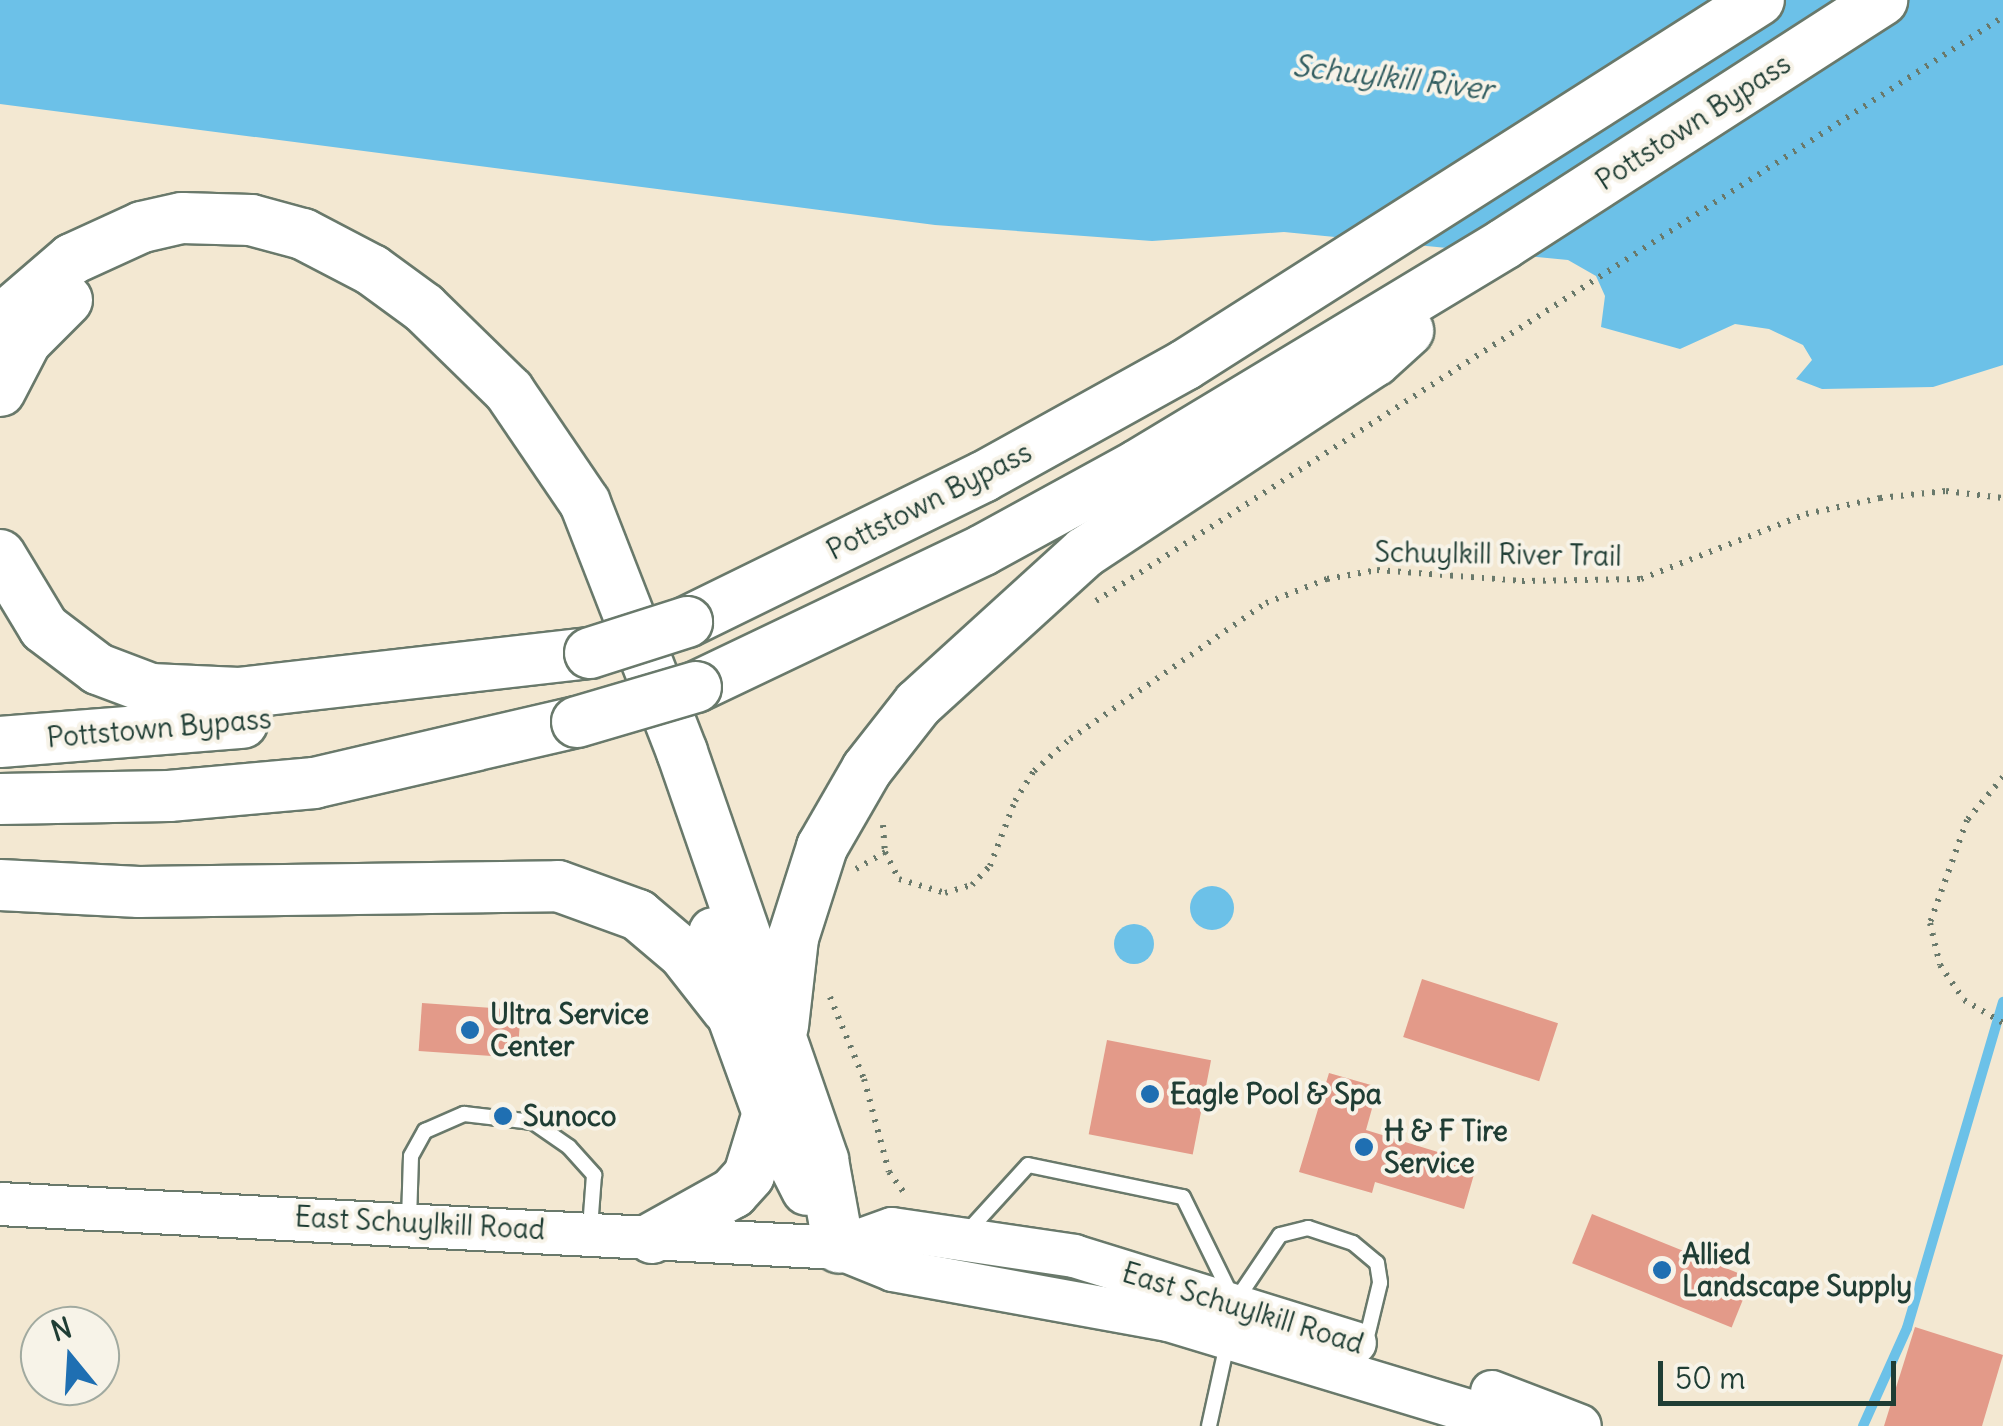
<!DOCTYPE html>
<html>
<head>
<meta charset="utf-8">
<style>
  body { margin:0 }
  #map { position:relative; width:2003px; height:1426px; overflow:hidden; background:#f3e8d2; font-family:Delius,sans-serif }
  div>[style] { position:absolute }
  .water>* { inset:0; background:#6cc1e8 }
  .round { border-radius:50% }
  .stream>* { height:10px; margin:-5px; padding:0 5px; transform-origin:5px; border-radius:5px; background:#6cc1e8 }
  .building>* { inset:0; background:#e39a89; transform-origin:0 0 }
  .path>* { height:6px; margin-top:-3px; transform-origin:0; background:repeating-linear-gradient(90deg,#69796b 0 2.5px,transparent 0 10.5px) }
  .roads { filter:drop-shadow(2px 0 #69796b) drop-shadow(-2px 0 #69796b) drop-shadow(0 2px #69796b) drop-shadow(0 -2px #69796b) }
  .service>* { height:14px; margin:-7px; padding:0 7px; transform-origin:7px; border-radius:7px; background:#fff }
  .primary>* { height:42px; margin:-21px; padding:0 21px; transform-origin:21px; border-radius:21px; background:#fff }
  .motorway>* { height:50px; margin:-25px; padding:0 25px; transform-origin:25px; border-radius:25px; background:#fff }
  .bridges { filter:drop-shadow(2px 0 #69796b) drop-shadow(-2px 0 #69796b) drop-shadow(0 2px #69796b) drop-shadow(0 -2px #69796b) }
  .motorway-bridge>* { height:50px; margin:-25px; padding:0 25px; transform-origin:25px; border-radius:25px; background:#fff }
  .dots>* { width:28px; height:28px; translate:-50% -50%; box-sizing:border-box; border:5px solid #f7f3e8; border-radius:50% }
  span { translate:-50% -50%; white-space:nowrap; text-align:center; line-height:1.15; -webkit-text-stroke:8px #f7f3e8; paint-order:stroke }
  .street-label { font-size:28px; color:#1f3d34 }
  .poi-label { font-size:28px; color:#1f3d34; font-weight:700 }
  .left { translate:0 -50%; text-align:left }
  .water-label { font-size:30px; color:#325e61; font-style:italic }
  .north { position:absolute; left:20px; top:1306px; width:100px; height:100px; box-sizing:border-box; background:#f7f3e8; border:2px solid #a1aaa0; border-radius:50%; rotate:342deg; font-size:28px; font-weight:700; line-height:40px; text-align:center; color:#1f3d34 }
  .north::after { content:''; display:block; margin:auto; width:35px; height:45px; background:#1f6fb2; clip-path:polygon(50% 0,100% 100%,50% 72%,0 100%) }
  .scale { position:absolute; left:1658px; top:1361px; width:238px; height:45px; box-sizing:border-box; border:5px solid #1f3d34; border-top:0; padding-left:12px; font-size:30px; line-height:35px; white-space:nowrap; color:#1f3d34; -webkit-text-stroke:8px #f7f3e8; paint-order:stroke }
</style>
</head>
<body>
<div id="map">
  <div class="water">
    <i style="clip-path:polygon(0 0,2003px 0,2003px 365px,1933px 387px,1822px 389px,1796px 379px,1812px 360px,1803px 345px,1769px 329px,1735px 324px,1680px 349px,1601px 327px,1605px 296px,1596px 276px,1568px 260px,1284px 232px,1152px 241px,935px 225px,0 104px)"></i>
    <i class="round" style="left:1190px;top:886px;width:44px;height:44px"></i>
    <i class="round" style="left:1114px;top:924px;width:40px;height:40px"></i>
  </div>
  <div class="stream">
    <i style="left:1863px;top:1426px;width:107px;rotate:-65.8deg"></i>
    <i style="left:1907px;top:1328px;width:340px;rotate:-73.6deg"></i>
  </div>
  <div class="building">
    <i style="left:1422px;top:979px;width:143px;height:61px;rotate:18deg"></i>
    <i style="left:422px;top:1003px;width:99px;height:48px;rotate:4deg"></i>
    <i style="left:1107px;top:1040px;width:106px;height:96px;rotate:11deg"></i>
    <i style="clip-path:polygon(1329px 1073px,1378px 1087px,1366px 1130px,1477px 1164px,1464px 1209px,1375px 1182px,1372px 1193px,1299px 1172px)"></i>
    <i style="left:1592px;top:1214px;width:172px;height:53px;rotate:22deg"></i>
    <i style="clip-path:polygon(1915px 1327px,2003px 1355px,1982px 1426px,1884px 1426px)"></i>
  </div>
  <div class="path">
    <i style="left:1096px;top:601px;width:1079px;rotate:-32.78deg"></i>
    <i style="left:2003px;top:777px;width:56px;rotate:129.9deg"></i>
    <i style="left:1967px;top:820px;width:109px;rotate:109.8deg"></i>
    <i style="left:1930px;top:923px;width:43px;rotate:76.6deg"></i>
    <i style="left:1940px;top:965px;width:42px;rotate:55.6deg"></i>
    <i style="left:1964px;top:1000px;width:45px;rotate:30.5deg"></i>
    <i style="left:883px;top:825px;width:27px;rotate:86deg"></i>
    <i style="left:885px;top:852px;width:30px;rotate:63deg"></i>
    <i style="left:899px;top:879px;width:48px;rotate:16.9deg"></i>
    <i style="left:945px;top:893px;width:28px;rotate:-17deg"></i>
    <i style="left:972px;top:885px;width:26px;rotate:-47deg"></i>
    <i style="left:990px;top:866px;width:70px;rotate:-69deg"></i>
    <i style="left:1015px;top:801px;width:36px;rotate:-58deg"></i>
    <i style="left:1034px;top:771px;width:48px;rotate:-41.6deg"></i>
    <i style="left:1070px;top:739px;width:239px;rotate:-34.8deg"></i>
    <i style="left:1266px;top:603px;width:66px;rotate:-21.5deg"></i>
    <i style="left:1327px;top:579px;width:51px;rotate:-10.2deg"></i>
    <i style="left:1377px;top:570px;width:145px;rotate:4.3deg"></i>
    <i style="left:1522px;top:581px;width:119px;rotate:-1deg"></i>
    <i style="left:1641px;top:579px;width:177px;rotate:-21.5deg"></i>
    <i style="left:1806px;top:514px;width:76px;rotate:-12.2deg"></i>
    <i style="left:1880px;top:498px;width:66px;rotate:-6.1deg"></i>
    <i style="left:1946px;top:491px;width:57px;rotate:7deg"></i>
    <i style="left:856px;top:869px;width:34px;rotate:-30deg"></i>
    <i style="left:830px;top:997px;width:89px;rotate:67.5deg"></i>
    <i style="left:864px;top:1079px;width:96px;rotate:75deg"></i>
    <i style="left:889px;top:1172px;width:27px;rotate:54deg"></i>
  </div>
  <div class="roads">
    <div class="service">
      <i style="left:409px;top:1220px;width:64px;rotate:-88.2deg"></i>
      <i style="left:411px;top:1156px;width:29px;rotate:-61deg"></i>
      <i style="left:425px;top:1131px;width:43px;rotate:-23.6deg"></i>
      <i style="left:464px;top:1114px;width:69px;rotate:6.6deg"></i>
      <i style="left:533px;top:1122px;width:44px;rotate:34.8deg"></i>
      <i style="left:569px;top:1147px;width:38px;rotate:48deg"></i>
      <i style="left:594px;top:1175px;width:53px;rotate:94.3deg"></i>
      <i style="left:968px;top:1231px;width:89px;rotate:-47.7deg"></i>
      <i style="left:1028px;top:1165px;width:158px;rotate:11.7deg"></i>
      <i style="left:1183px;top:1197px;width:111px;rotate:63.9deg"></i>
      <i style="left:1237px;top:1299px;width:77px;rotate:-56.1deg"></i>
      <i style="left:1280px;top:1235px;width:29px;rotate:-14deg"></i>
      <i style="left:1308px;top:1228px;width:47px;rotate:18.4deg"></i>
      <i style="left:1353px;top:1243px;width:31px;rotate:40deg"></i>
      <i style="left:1377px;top:1263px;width:20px;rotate:81deg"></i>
      <i style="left:1380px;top:1283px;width:64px;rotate:103.6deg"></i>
      <i style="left:1209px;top:1426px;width:84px;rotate:-77.6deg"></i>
    </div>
    <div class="primary">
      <i style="left:0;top:1204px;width:840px;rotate:3deg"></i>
      <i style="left:839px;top:1248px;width:58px;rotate:22.2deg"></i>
      <i style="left:893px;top:1270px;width:280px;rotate:10.3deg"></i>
      <i style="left:1168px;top:1320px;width:366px;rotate:16.8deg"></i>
      <i style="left:839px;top:1248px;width:56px;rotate:-19.7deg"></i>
      <i style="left:892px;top:1229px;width:184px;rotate:8.4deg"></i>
      <i style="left:1074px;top:1256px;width:294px;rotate:17.2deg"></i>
      <i style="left:1492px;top:1392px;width:94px;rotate:21.1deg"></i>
    </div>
    <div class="motorway">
      <i style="left:0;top:321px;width:95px;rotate:-40.7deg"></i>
      <i style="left:72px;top:259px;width:77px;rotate:-24.6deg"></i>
      <i style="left:142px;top:227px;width:41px;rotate:-12.7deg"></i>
      <i style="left:182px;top:218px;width:69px;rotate:1.7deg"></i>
      <i style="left:251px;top:220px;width:54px;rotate:15.1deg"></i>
      <i style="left:303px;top:234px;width:78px;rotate:27.6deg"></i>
      <i style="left:372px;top:270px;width:64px;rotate:36.2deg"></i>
      <i style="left:424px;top:308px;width:119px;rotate:44.3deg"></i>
      <i style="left:509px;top:391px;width:135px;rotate:55.8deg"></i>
      <i style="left:585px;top:503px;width:267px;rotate:68.7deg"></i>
      <i style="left:682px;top:752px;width:432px;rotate:70.9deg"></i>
      <i style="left:823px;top:1160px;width:89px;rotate:79.7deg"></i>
      <i style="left:0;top:391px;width:56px;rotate:-62.5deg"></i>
      <i style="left:26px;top:341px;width:58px;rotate:-45deg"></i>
      <i style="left:0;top:555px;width:85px;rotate:58.9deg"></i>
      <i style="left:44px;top:628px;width:68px;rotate:37.2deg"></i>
      <i style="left:98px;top:669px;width:57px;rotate:20.7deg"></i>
      <i style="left:151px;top:689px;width:88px;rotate:2.6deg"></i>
      <i style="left:239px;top:693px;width:353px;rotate:-6.5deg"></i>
      <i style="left:687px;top:622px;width:330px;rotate:-26.1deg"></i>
      <i style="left:983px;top:477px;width:231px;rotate:-29deg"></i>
      <i style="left:1185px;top:365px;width:680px;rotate:-32.45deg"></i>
      <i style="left:696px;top:687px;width:318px;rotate:-25.5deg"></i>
      <i style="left:983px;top:550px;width:177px;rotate:-28.7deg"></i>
      <i style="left:1138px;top:465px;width:428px;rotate:-31.1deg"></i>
      <i style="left:1504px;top:244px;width:450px;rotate:-32.8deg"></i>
      <i style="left:0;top:742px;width:243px;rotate:-4.5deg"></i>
      <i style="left:0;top:799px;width:169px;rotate:-1deg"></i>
      <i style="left:169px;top:796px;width:146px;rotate:-5.1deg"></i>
      <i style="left:314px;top:783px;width:270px;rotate:-13.1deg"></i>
      <i style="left:0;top:885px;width:139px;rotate:2.9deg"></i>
      <i style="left:139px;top:892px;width:419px;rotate:-0.8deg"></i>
      <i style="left:558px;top:886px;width:85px;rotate:19.9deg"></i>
      <i style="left:638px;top:915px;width:60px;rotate:40.3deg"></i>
      <i style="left:684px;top:954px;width:70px;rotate:52deg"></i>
      <i style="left:714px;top:933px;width:43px;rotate:69.4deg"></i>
      <i style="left:729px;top:973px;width:44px;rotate:84.8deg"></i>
      <i style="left:733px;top:1017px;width:102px;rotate:70deg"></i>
      <i style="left:768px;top:1113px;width:86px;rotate:63.1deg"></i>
      <i style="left:783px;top:1026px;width:89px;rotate:-83.5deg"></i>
      <i style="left:793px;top:938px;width:96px;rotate:-72.3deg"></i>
      <i style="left:822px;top:847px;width:90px;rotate:-60deg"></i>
      <i style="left:867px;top:769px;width:83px;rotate:-51.9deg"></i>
      <i style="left:918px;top:704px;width:226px;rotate:-42.3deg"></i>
      <i style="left:1085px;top:552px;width:347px;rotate:-33.4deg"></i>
      <i style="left:1375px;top:361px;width:45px;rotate:-42.3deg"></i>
      <i style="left:652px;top:1238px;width:93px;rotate:-29.1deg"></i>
      <i style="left:733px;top:1193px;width:24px;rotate:-48deg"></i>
      <i style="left:749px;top:1175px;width:65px;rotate:-73deg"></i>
    </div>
  </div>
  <div class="bridges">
    <div class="motorway-bridge">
      <i style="left:590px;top:653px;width:102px;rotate:-17.7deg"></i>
      <i style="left:577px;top:722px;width:124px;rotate:-16.4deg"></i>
    </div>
  </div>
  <div class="dots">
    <i style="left:470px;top:1030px;background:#1f6fb2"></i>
    <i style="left:1150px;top:1094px;background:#1f6fb2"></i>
    <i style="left:503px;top:1116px;background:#1f6fb2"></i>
    <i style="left:1364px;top:1147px;background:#1f6fb2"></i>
    <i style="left:1662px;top:1270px;background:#1f6fb2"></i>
  </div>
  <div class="street-label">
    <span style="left:1693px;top:122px;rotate:-33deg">Pottstown Bypass</span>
    <span style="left:929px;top:501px;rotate:-27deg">Pottstown Bypass</span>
    <span style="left:1498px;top:554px;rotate:1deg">Schuylkill River Trail</span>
    <span style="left:159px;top:728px;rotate:-5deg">Pottstown Bypass</span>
    <span style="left:420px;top:1223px;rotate:3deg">East Schuylkill Road</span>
    <span style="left:1243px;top:1308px;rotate:17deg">East Schuylkill Road</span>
  </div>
  <div class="poi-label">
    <span class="left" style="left:490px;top:1030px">Ultra Service<br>Center</span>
    <span class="left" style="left:1170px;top:1094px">Eagle Pool &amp; Spa</span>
    <span class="left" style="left:523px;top:1116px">Sunoco</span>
    <span class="left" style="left:1384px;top:1147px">H &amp; F Tire<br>Service</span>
    <span class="left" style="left:1682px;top:1270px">Allied<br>Landscape Supply</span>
  </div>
  <div class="water-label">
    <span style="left:1393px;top:77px;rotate:7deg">Schuylkill River</span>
  </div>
  <div class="north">N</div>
  <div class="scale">50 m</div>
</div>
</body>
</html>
